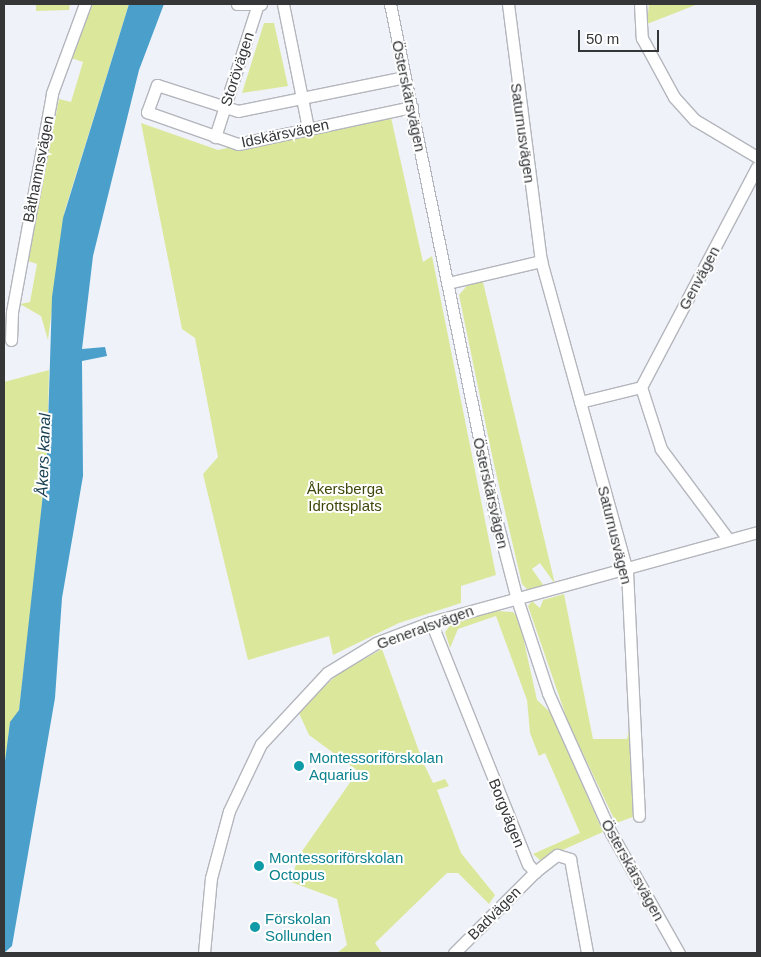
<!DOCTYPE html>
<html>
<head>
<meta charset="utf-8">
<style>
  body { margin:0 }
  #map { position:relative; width:761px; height:957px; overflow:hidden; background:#eff2f8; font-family:Arial,sans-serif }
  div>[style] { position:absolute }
  .green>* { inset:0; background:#dbe89c }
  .water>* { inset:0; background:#4a9fcb }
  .roads { filter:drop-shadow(1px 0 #b3b6bc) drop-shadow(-1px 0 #b3b6bc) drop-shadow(0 1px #b3b6bc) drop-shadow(0 -1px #b3b6bc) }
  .minor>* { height:11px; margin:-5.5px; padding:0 5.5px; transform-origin:5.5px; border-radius:5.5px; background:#fff }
  .dots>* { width:14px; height:14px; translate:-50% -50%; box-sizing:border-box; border:2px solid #fff; border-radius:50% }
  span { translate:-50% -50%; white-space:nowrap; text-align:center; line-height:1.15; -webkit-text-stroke:4px #fff; paint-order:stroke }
  .street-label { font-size:15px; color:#353638 }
  .park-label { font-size:15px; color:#3f4709 }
  .culture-label { font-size:15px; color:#0d838f }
  .left { translate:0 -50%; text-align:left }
  .water-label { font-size:16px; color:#173d50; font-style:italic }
  .frame { position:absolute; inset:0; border:5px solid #353638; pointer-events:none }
  .scale { position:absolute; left:578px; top:30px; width:81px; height:22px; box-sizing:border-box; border:2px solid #353638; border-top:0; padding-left:6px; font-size:15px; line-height:18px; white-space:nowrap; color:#353638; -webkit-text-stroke:4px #fff; paint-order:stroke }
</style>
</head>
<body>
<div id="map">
  <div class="green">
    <i style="clip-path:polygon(36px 4px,70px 4px,69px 10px,36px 11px)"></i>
    <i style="clip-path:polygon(93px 4px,129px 4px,65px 210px,48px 340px,41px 316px,20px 304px,30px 302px,37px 264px,28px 261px,59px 99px,71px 102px,83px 62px,71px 58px)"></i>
    <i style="clip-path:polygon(649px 4px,698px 4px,647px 24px)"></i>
    <i style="clip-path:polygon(264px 23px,274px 23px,288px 86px,242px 93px)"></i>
    <i style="clip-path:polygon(390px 113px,423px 262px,432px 256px,496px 575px,461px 586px,461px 603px,399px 623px,333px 655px,329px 636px,248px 660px,203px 474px,218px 457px,195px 338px,182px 329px,141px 123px,218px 150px)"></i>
    <i style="clip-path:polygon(482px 278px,555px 584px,540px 563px,532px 569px,546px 589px,527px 589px,522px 584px,493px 460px,459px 295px,470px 282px)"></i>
    <i style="clip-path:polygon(49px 370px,47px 458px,29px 625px,19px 710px,10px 723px,4px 769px,4px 382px)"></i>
    <i style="clip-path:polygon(564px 594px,593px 739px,627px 739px,629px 730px,633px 817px,616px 823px,568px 722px,528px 606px,532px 601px,540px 608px,543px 600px)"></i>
    <i style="clip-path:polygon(496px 611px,513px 612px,519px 619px,537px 700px,551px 713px,603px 832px,540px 860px,533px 854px,580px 833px,545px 753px,539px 756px,530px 733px,527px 700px,496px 616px,458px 629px,450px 648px,445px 632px,452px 623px)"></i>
    <i style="clip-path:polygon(382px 649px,423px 762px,433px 783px,445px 779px,449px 786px,437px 790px,461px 853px,495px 895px,489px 904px,458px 873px,447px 873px,375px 943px,382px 953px,337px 953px,347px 945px,337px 899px,291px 882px,298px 857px,358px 771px,309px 735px,298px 711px,338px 674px)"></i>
  </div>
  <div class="water">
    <i style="clip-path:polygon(129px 4px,164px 4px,139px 70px,93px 256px,82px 349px,105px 347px,107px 356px,82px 361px,83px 476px,62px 598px,55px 698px,12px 946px,4px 953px,4px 769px,10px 722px,19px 710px,47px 458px,52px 297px,63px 218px)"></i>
  </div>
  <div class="roads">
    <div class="minor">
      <i style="left:237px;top:4px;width:24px"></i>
      <i style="left:283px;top:4px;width:126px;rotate:78.6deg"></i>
      <i style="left:390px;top:4px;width:518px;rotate:78.41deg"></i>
      <i style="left:494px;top:511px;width:91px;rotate:75.4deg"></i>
      <i style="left:517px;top:599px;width:99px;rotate:71.7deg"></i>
      <i style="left:548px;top:693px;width:154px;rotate:65.8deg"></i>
      <i style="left:611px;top:833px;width:138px;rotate:60.5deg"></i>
      <i style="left:508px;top:4px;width:259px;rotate:82.7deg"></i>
      <i style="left:640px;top:4px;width:34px;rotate:87deg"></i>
      <i style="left:642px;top:38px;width:67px;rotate:61.5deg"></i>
      <i style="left:674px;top:97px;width:31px;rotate:48deg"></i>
      <i style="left:695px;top:120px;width:72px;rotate:30.8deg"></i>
      <i style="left:405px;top:77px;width:170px;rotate:168.5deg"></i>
      <i style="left:238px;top:111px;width:85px;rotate:-162.2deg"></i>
      <i style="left:157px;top:85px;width:29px;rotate:110deg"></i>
      <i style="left:147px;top:112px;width:96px;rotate:19.4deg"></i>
      <i style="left:238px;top:144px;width:178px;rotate:-12deg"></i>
      <i style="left:215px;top:137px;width:140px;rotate:-72.1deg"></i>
      <i style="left:448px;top:283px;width:96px;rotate:-13.3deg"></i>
      <i style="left:541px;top:261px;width:322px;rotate:74.5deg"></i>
      <i style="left:627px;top:571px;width:245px;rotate:87.2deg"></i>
      <i style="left:11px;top:340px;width:28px;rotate:-88deg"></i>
      <i style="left:12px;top:312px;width:223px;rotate:-79.6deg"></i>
      <i style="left:52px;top:93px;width:95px;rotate:-69.7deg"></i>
      <i style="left:641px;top:387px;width:65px;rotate:72.1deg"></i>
      <i style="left:661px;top:449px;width:112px;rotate:53.3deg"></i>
      <i style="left:580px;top:402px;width:63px;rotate:-13.8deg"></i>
      <i style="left:641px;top:387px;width:249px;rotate:-62.2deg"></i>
      <i style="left:431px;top:622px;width:261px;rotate:68.2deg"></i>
      <i style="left:528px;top:864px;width:11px;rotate:49deg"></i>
      <i style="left:535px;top:872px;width:28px;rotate:-38deg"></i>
      <i style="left:557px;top:855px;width:14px;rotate:17deg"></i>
      <i style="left:570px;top:859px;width:96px;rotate:79.7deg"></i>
      <i style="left:204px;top:953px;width:75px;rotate:-84.7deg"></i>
      <i style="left:211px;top:878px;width:69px;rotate:-75deg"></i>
      <i style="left:229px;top:811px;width:74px;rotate:-64.5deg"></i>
      <i style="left:261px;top:744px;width:97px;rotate:-47.1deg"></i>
      <i style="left:327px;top:673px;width:57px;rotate:-31.5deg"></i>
      <i style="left:376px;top:643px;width:59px;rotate:-20.9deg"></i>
      <i style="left:431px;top:622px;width:338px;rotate:-15.4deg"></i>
      <i style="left:454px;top:953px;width:115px;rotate:-45deg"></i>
    </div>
  </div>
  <div class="dots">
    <i style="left:299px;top:766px;background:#0f9aa8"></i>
    <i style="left:259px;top:866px;background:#0f9aa8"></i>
    <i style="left:255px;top:927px;background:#0f9aa8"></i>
  </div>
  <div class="street-label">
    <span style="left:237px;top:69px;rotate:-72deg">Storövägen</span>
    <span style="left:409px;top:96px;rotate:78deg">Österskärsvägen</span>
    <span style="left:285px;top:133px;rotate:-12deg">Idskärsvägen</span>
    <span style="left:523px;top:133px;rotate:82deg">Saturnusvägen</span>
    <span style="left:38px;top:169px;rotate:-79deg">Båthamnsvägen</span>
    <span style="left:699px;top:278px;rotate:-62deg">Genvägen</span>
    <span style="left:491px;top:493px;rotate:77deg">Österskärsvägen</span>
    <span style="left:615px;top:535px;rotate:76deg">Saturnusvägen</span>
    <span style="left:425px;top:627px;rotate:-20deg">Generalsvägen</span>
    <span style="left:507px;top:813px;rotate:68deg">Borgvägen</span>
    <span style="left:633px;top:870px;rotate:61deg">Österskärsvägen</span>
    <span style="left:494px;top:913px;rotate:-45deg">Badvägen</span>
  </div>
  <div class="park-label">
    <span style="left:345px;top:497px">Åkersberga<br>Idrottsplats</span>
  </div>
  <div class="culture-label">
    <span class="left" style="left:309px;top:766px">Montessoriförskolan<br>Aquarius</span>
    <span class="left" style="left:269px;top:866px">Montessoriförskolan<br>Octopus</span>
    <span class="left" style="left:265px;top:927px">Förskolan<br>Sollunden</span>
  </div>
  <div class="water-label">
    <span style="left:44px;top:455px;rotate:-88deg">Åkers kanal</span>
  </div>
  <div class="frame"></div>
  <div class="scale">50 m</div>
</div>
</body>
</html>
